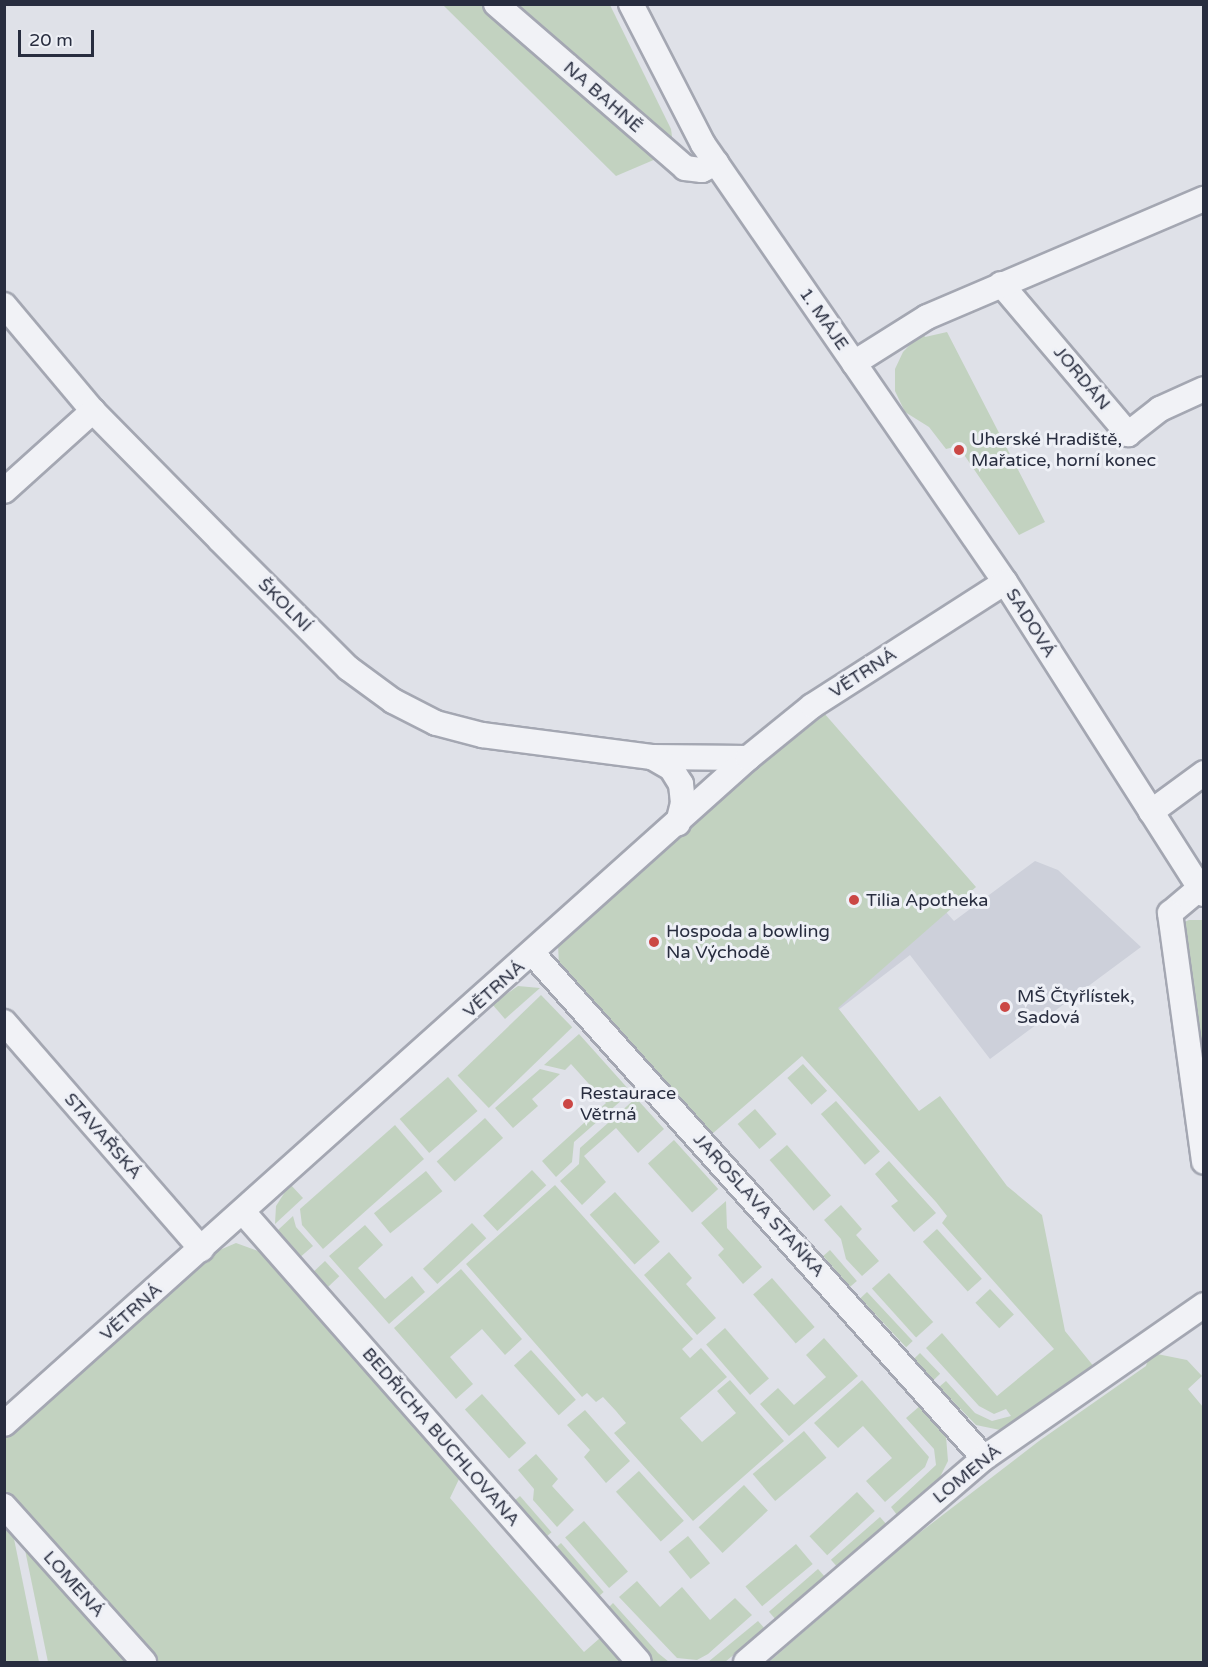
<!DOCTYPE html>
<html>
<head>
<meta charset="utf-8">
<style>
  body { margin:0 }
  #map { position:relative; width:1208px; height:1667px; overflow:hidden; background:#dfe1e8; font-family:"Varela Round",sans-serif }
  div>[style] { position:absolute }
  .built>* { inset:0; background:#cdd0da }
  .green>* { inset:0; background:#c2d2c0; transform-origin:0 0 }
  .roads { filter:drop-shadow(2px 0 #a4a7b2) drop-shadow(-2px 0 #a4a7b2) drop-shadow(0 2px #a4a7b2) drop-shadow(0 -2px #a4a7b2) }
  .minor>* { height:24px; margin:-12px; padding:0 12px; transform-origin:12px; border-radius:12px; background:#f1f2f6 }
  .dots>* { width:16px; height:16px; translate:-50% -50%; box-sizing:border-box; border:3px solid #eef0f6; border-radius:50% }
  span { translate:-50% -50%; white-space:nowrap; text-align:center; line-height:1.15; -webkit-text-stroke:6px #eef0f6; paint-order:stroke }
  .street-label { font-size:18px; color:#282d3f }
  .poi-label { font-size:18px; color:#282d3f }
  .left { translate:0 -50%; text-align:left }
  .frame { position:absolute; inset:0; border:6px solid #282d3f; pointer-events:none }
  .scale { position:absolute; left:18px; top:30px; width:76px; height:27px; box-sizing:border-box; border:3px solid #282d3f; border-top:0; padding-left:8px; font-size:18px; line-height:21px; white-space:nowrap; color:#282d3f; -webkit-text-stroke:4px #eef0f6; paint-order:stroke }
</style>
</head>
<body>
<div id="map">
  <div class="built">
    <i style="clip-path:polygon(793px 739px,954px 921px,1035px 861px,1058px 870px,1141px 947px,990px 1059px,910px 955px,812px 1030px)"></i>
  </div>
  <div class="green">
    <i style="clip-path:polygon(443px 5px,489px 5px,663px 156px,616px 176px)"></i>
    <i style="clip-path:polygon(506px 5px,610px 5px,671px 129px,674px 151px)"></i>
    <i style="clip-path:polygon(922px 332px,925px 337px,947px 332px,1045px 522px,1019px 535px,958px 446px,946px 449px,929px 427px,905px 412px,895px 391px,895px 369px,903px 352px)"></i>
    <i style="clip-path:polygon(817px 705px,976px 887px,838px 1008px,919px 1111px,940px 1096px,1007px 1186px,1042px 1215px,1065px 1331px,1095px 1368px,1000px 1430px,976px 1425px,939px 1387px,946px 1381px,975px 1413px,992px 1421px,1011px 1416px,1006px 1409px,994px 1414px,979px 1406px,926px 1348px,942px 1333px,997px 1396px,1054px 1349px,942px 1223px,947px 1216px,936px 1202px,802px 1056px,712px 1134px,559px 966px,558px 944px,775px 727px)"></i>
    <i style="clip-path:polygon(1189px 920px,1203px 920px,1203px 1103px,1182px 923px)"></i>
    <i style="clip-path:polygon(518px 986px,540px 988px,505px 1019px,492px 1004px)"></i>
    <i style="left:541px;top:995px;width:45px;height:116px;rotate:46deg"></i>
    <i style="clip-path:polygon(579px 1034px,631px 1092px,574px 1142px,572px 1162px,556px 1177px,542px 1161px,606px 1103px,571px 1064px,565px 1070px,544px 1065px)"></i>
    <i style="left:803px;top:1064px;width:36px;height:21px;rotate:48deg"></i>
    <i style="clip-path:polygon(540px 1069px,560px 1074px,532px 1099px,538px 1106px,513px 1128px,495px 1108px)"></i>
    <i style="left:448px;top:1077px;width:45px;height:64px;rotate:49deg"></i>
    <i style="clip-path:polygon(636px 1098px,664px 1129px,638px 1153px,616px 1128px,584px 1156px,606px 1182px,582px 1205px,560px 1181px,579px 1164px,580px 1148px)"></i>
    <i style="left:836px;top:1101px;width:67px;height:20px;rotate:49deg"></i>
    <i style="left:755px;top:1109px;width:33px;height:23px;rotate:49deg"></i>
    <i style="left:485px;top:1118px;width:27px;height:65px;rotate:48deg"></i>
    <i style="clip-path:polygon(395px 1125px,424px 1159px,323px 1249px,302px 1225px,300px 1209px)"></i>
    <i style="left:674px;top:1140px;width:66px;height:35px;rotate:48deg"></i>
    <i style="left:787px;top:1145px;width:67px;height:23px;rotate:49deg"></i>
    <i style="clip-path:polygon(889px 1161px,936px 1213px,914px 1232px,891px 1206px,898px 1201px,875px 1174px)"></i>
    <i style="left:532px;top:1170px;width:21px;height:67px;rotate:47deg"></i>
    <i style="left:426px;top:1171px;width:26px;height:67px;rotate:51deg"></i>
    <i style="clip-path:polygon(290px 1184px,303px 1198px,275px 1224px,276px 1206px)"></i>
    <i style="clip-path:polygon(555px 1185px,693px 1339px,682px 1349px,690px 1358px,701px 1348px,727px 1377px,680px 1418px,702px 1442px,736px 1413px,717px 1391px,730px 1380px,784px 1441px,693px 1521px,614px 1433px,626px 1423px,616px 1411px,603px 1397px,596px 1402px,587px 1393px,582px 1397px,466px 1264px)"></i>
    <i style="left:615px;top:1192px;width:67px;height:34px;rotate:48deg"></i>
    <i style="clip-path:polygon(726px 1201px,727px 1228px,762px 1267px,743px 1284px,718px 1255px,724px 1249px,701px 1223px)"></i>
    <i style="clip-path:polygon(841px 1205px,862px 1229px,856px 1235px,879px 1261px,862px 1276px,846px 1259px,841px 1239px,824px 1220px)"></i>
    <i style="clip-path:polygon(293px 1216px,296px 1227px,313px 1246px,298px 1259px,278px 1230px)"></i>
    <i style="left:472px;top:1223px;width:21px;height:67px;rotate:47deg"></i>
    <i style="clip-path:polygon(365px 1225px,383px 1245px,358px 1268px,385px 1299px,412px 1276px,425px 1292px,389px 1324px,329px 1256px)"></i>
    <i style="left:937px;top:1229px;width:67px;height:19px;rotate:48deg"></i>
    <i style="clip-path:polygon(236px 1243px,261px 1252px,460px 1477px,450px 1498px,584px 1652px,600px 1638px,579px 1612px,623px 1662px,149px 1662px,5px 1495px,4px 1440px,215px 1252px)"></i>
    <i style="left:830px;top:1250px;width:41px;height:9px;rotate:49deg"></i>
    <i style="clip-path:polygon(669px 1252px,692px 1278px,686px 1284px,716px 1318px,697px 1335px,644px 1275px)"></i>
    <i style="left:325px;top:1261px;width:21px;height:18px;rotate:47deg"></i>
    <i style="clip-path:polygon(461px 1269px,522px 1339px,505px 1355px,482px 1329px,450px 1357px,473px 1384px,456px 1399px,394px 1328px)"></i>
    <i style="left:889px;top:1273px;width:66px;height:23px;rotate:48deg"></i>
    <i style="left:772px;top:1278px;width:65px;height:25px;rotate:49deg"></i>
    <i style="left:990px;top:1289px;width:35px;height:20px;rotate:47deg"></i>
    <i style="left:867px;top:1292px;width:67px;height:9px;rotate:47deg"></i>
    <i style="left:725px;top:1328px;width:67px;height:25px;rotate:49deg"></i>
    <i style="clip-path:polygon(824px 1338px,858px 1376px,789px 1436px,760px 1404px,778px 1388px,794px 1405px,826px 1377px,806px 1355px)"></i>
    <i style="left:531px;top:1350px;width:67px;height:23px;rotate:48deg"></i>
    <i style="left:920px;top:1353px;width:29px;height:9px;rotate:46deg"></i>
    <i style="clip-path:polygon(1157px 1354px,1187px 1360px,1202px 1376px,1188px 1389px,1203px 1407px,1203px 1662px,769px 1662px,901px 1547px,1039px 1441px,1146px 1366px,1148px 1359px)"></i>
    <i style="clip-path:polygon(862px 1380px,929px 1457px,925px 1467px,885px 1502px,866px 1481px,892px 1458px,863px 1426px,838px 1448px,814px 1423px)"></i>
    <i style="left:482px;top:1394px;width:66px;height:23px;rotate:48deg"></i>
    <i style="clip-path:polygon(921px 1405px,946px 1436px,948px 1461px,938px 1481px,897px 1515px,891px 1507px,936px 1465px,934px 1449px,906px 1418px)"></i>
    <i style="clip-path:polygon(585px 1410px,630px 1461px,606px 1483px,584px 1457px,590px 1450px,567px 1425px)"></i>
    <i style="left:804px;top:1431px;width:35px;height:67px;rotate:50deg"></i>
    <i style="clip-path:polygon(536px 1454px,558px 1479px,552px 1486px,574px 1510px,557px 1527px,533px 1500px,534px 1489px,518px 1470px)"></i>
    <i style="left:639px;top:1471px;width:67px;height:31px;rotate:48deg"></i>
    <i style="left:744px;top:1485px;width:35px;height:62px;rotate:47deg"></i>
    <i style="left:857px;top:1492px;width:26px;height:65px;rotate:47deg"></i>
    <i style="left:520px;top:1496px;width:48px;height:10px;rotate:49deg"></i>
    <i style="clip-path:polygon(4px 1517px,11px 1524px,39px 1662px,5px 1662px)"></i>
    <i style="left:880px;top:1517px;width:11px;height:65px;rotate:49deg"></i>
    <i style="left:584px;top:1521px;width:67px;height:25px;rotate:49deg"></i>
    <i style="left:688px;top:1536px;width:35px;height:25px;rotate:51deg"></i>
    <i style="left:561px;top:1543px;width:65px;height:9px;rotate:49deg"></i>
    <i style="left:796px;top:1544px;width:26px;height:66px;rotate:50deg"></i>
    <i style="clip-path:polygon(24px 1545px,58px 1579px,128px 1662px,48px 1662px)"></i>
    <i style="left:818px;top:1569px;width:11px;height:65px;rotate:49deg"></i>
    <i style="clip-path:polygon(637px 1581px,660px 1607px,682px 1587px,710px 1620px,735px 1598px,752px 1615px,708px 1654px,697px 1660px,677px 1658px,619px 1597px)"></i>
    <i style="clip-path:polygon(613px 1603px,658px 1653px,669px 1662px,654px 1662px,607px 1609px)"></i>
    <i style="clip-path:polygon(758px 1621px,765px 1629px,725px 1662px,708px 1662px)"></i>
  </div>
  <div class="roads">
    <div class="minor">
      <i style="left:496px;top:4px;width:250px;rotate:40.9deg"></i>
      <i style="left:685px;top:168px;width:17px;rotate:7deg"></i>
      <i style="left:702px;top:170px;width:16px;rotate:-27deg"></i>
      <i style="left:631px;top:4px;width:157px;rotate:62.8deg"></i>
      <i style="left:703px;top:144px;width:532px;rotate:55.41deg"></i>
      <i style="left:1005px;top:582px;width:370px;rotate:57.5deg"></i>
      <i style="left:1001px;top:284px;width:197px;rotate:49.7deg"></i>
      <i style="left:1128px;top:434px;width:41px;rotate:-38deg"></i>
      <i style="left:1160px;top:409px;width:48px;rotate:-24.4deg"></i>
      <i style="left:4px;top:305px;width:138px;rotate:50deg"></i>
      <i style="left:93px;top:411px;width:181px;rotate:45.4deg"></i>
      <i style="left:220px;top:540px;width:181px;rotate:45deg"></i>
      <i style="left:348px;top:668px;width:56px;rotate:36.3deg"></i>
      <i style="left:393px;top:701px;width:48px;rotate:27.1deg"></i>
      <i style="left:436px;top:723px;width:48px;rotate:14.6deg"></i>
      <i style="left:482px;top:735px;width:171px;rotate:7.4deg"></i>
      <i style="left:652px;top:757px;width:96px;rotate:0.6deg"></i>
      <i style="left:854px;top:363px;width:86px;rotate:-32.2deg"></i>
      <i style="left:927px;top:317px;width:301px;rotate:-23.1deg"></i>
      <i style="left:4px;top:491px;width:120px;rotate:-42deg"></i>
      <i style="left:652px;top:757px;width:22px;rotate:30deg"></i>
      <i style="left:671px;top:768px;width:19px;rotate:58deg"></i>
      <i style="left:681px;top:784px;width:19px;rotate:84deg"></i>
      <i style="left:683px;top:803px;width:21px;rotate:104deg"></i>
      <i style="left:1151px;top:812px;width:66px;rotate:-36.3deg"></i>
      <i style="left:1200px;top:888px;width:39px;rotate:140deg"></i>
      <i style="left:1170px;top:913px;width:251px;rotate:82.2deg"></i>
      <i style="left:533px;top:954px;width:676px;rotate:48.18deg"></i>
      <i style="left:4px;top:1022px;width:301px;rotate:49deg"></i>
      <i style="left:243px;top:1212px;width:599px;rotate:48.65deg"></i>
      <i style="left:4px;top:1424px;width:999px;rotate:-41.83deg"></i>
      <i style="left:748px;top:758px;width:82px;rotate:-39.1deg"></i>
      <i style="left:812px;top:706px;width:229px;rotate:-32.7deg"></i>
      <i style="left:4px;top:1506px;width:210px;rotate:48.1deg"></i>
      <i style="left:746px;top:1662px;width:313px;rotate:-40.6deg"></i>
      <i style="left:984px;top:1458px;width:268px;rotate:-34.8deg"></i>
    </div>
  </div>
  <div class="dots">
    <i style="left:959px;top:450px;background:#cb4745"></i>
    <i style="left:854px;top:900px;background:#cb4745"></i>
    <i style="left:654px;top:942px;background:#cb4745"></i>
    <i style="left:1005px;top:1007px;background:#cb4745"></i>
    <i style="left:568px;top:1104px;background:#cb4745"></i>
  </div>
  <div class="street-label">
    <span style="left:603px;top:97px;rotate:41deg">NA BAHNĚ</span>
    <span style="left:824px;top:319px;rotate:55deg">1. MÁJE</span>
    <span style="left:1082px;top:378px;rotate:50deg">JORDÁN</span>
    <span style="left:285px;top:605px;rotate:45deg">ŠKOLNÍ</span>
    <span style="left:1031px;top:623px;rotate:58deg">SADOVÁ</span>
    <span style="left:863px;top:673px;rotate:-33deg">VĚTRNÁ</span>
    <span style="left:494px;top:989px;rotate:-42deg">VĚTRNÁ</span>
    <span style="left:103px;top:1136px;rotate:49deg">STAVAŘSKÁ</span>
    <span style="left:759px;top:1205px;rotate:48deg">JAROSLAVA STAŇKA</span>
    <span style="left:131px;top:1312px;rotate:-42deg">VĚTRNÁ</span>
    <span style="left:441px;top:1437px;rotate:49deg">BEDŘICHA BUCHLOVANA</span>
    <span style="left:967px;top:1474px;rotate:-39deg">LOMENÁ</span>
    <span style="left:74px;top:1584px;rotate:48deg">LOMENÁ</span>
  </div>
  <div class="poi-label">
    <span class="left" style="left:971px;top:450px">Uherské Hradiště,<br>Mařatice, horní konec</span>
    <span class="left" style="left:866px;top:900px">Tilia Apotheka</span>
    <span class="left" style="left:666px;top:942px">Hospoda a bowling<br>Na Východě</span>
    <span class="left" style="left:1017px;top:1007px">MŠ Čtyřlístek,<br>Sadová</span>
    <span class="left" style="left:580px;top:1104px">Restaurace<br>Větrná</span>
  </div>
  <div class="frame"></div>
  <div class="scale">20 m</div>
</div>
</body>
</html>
